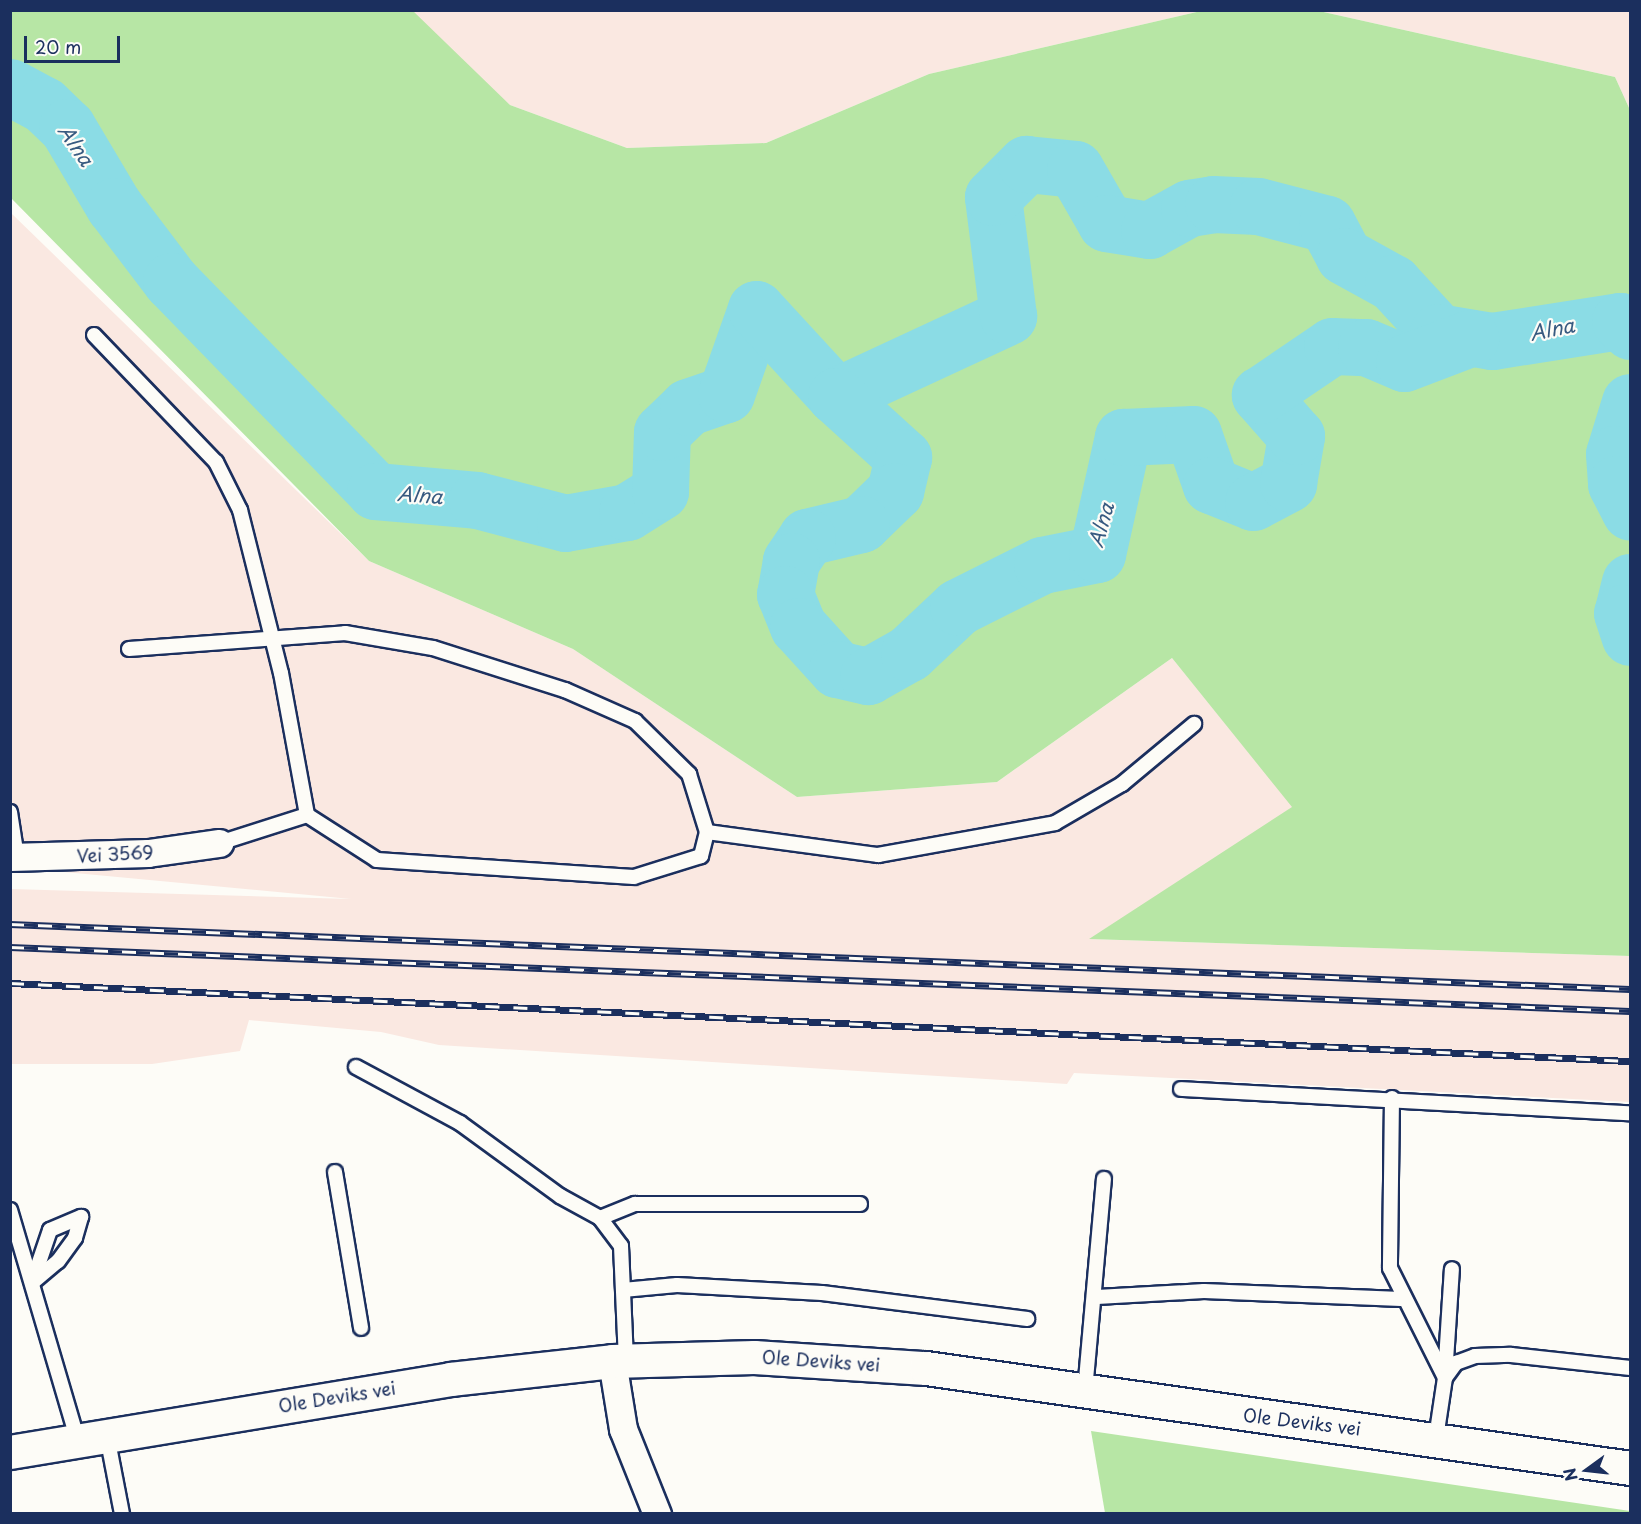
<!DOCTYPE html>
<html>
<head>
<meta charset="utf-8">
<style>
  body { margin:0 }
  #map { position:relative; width:1641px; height:1524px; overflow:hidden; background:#fdfcf7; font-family:"Playpen Sans",sans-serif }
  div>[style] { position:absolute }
  .built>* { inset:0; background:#fae8e1 }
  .green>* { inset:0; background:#b7e6a5 }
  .river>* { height:57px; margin:-28.5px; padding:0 28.5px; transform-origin:28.5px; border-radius:28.5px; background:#8bdce5 }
  .roads { filter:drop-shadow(2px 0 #1b2f5e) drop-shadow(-2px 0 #1b2f5e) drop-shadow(0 2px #1b2f5e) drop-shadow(0 -2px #1b2f5e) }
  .lane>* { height:14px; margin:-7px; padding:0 7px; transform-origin:7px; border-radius:7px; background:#fdfcf7 }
  .street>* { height:27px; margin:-13.5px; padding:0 13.5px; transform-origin:13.5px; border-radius:13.5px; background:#fdfcf7 }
  .secondary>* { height:33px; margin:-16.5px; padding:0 16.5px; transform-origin:16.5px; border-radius:16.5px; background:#fdfcf7 }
  .rail>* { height:7px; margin-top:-3.5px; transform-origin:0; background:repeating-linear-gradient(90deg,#fdfcf7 0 14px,#1b2f5e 0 28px); box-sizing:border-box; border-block:2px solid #1b2f5e }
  span { translate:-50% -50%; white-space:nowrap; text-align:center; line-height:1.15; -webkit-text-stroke:4.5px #fdfcf7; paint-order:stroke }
  .street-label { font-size:18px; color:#1b2f5e }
  .water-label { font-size:20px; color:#375a80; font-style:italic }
  .frame { position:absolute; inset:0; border:12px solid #1b2f5e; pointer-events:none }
  .north { position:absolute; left:1557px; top:1440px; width:60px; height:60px; -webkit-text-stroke:4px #fdfcf7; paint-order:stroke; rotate:255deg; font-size:16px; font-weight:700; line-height:24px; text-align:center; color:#1b2f5e }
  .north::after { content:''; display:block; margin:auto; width:21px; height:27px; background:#1b2f5e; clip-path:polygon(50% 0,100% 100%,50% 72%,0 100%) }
  .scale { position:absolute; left:24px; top:36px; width:96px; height:27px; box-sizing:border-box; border:3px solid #1b2f5e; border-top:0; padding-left:8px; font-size:18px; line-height:21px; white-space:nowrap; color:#1b2f5e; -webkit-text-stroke:4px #fdfcf7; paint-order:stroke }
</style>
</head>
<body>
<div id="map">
  <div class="built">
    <i style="clip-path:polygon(404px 11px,1201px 11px,929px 74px,766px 143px,627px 148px,510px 105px)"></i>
    <i style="clip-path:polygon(1319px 11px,1630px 11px,1630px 110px,1615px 77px)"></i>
    <i style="clip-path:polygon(10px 212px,369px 561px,573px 649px,797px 797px,997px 782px,1172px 658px,1293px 807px,1090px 939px,1630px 956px,1630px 1102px,1074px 1073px,1067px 1084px,439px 1045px,381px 1032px,249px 1020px,240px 1051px,152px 1064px,11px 1064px,11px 889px,351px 899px,11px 867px)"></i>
  </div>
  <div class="green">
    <i style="clip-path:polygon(10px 11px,413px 11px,510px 105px,627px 148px,766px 143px,929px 74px,1201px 11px,1319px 11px,1615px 77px,1630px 110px,1630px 956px,1089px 939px,1292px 807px,1172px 658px,997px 782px,797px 797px,573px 649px,369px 561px,11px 198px)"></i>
    <i style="clip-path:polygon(1091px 1431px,1630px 1511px,1630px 1513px,1105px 1513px)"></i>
  </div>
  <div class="river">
    <i style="left:10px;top:87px;width:38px;rotate:28deg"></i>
    <i style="left:44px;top:105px;width:32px;rotate:44deg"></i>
    <i style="left:67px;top:127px;width:92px;rotate:59.3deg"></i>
    <i style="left:114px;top:206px;width:94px;rotate:52.8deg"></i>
    <i style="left:171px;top:281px;width:293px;rotate:45.8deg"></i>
    <i style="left:375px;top:491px;width:102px;rotate:5deg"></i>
    <i style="left:477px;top:500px;width:91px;rotate:14.6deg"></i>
    <i style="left:565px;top:523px;width:63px;rotate:-10.1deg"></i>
    <i style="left:627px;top:512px;width:39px;rotate:-32deg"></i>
    <i style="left:660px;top:491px;width:59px;rotate:-88.1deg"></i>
    <i style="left:662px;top:432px;width:36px;rotate:-44deg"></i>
    <i style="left:688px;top:407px;width:40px;rotate:-18.9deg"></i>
    <i style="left:726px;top:394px;width:90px;rotate:-70.6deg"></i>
    <i style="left:756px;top:309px;width:118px;rotate:47.4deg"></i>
    <i style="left:836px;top:396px;width:190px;rotate:-24.9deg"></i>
    <i style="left:1008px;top:316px;width:120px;rotate:-97.2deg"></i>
    <i style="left:993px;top:197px;width:47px;rotate:-45deg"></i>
    <i style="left:1026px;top:164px;width:49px;rotate:5.8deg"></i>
    <i style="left:1075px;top:169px;width:62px;rotate:60.1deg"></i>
    <i style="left:1106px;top:223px;width:44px;rotate:9.2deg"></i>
    <i style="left:1149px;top:230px;width:46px;rotate:-28.8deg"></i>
    <i style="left:1189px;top:208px;width:24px;rotate:-9deg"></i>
    <i style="left:1213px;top:204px;width:45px;rotate:2.5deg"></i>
    <i style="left:1258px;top:206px;width:71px;rotate:14.6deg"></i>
    <i style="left:1327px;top:224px;width:36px;rotate:62deg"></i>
    <i style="left:1344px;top:256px;width:56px;rotate:28.9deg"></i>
    <i style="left:1393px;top:283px;width:67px;rotate:47.4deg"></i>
    <i style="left:1438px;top:332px;width:55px;rotate:9.5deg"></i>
    <i style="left:1492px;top:341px;width:130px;rotate:-8.9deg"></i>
    <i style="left:1620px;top:321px;width:14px;rotate:45deg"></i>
    <i style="left:836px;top:396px;width:91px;rotate:42.3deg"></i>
    <i style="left:903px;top:457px;width:35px;rotate:103deg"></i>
    <i style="left:895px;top:491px;width:47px;rotate:135.9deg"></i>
    <i style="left:861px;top:524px;width:56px;rotate:166.5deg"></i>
    <i style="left:807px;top:537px;width:29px;rotate:124deg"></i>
    <i style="left:791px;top:561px;width:34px;rotate:100deg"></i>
    <i style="left:785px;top:594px;width:35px;rotate:68deg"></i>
    <i style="left:798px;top:626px;width:58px;rotate:47.8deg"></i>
    <i style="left:837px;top:669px;width:32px;rotate:13deg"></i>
    <i style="left:868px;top:676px;width:47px;rotate:-29.3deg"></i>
    <i style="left:909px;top:653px;width:67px;rotate:-43.2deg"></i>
    <i style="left:958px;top:607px;width:94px;rotate:-26.6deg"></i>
    <i style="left:1042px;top:565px;width:56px;rotate:-11.3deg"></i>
    <i style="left:1097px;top:554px;width:120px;rotate:-77.5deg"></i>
    <i style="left:1123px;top:437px;width:70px;rotate:-2.5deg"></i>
    <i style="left:1193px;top:434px;width:54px;rotate:70.6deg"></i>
    <i style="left:1211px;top:485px;width:45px;rotate:22deg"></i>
    <i style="left:1253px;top:502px;width:40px;rotate:-28deg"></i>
    <i style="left:1288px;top:483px;width:48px;rotate:-80.3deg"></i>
    <i style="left:1296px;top:436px;width:55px;rotate:-131.3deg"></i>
    <i style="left:1260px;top:395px;width:87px;rotate:-34.2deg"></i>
    <i style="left:1332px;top:346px;width:34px;rotate:2deg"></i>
    <i style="left:1366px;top:347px;width:41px;rotate:22.8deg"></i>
    <i style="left:1404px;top:363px;width:71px;rotate:-20.7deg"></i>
    <i style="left:1630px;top:402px;width:54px;rotate:107.1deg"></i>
    <i style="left:1614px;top:454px;width:30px;rotate:86deg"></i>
    <i style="left:1616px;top:484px;width:31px;rotate:63deg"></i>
    <i style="left:1630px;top:582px;width:32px;rotate:104deg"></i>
    <i style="left:1622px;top:613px;width:25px;rotate:72deg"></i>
  </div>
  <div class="roads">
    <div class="lane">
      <i style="left:94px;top:335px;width:176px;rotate:46.2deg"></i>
      <i style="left:216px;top:462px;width:54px;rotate:63.4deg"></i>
      <i style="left:240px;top:510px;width:168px;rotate:75.9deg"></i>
      <i style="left:281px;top:673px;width:144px;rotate:79.6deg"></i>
      <i style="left:129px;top:649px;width:217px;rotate:-4.2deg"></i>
      <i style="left:345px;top:633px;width:89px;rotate:9.7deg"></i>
      <i style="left:433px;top:648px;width:139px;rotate:17.7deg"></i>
      <i style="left:565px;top:690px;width:77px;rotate:23.9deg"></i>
      <i style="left:635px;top:721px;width:76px;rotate:44.5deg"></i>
      <i style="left:689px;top:774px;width:61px;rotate:72.8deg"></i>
      <i style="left:707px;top:832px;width:25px;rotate:104deg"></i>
      <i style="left:701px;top:856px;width:70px;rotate:162.6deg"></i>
      <i style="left:634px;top:877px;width:258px;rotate:-176.2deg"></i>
      <i style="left:377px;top:860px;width:83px;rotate:-147.3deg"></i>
      <i style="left:307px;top:815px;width:92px;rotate:162.3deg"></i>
      <i style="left:10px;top:812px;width:46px;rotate:81.2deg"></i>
      <i style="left:707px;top:832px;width:173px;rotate:7.7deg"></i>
      <i style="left:878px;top:855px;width:180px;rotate:-10.2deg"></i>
      <i style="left:1055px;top:823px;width:78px;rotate:-30.2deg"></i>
      <i style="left:1122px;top:784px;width:94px;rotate:-39.8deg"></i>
      <i style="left:356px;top:1067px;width:118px;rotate:28.3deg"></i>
      <i style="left:460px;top:1123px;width:124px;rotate:36.1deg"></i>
      <i style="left:560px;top:1196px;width:46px;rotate:28.8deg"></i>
      <i style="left:600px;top:1218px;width:35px;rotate:53deg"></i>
      <i style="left:621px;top:1246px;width:114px;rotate:87.5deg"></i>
      <i style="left:1181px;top:1089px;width:450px;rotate:3.1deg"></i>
      <i style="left:1392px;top:1098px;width:170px;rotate:90.7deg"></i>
      <i style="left:1390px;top:1268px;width:123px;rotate:63.4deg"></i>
      <i style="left:335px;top:1172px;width:158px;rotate:80.5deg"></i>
      <i style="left:10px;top:1210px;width:241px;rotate:73.6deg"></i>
      <i style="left:81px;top:1217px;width:22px;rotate:106deg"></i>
      <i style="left:75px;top:1238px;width:29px;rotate:126deg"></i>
      <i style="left:58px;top:1261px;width:34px;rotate:140deg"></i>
      <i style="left:32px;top:1283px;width:56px;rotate:-71.2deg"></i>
      <i style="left:50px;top:1230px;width:34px;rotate:-23deg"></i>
      <i style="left:600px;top:1218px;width:38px;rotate:-22deg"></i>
      <i style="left:635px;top:1204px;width:225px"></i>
      <i style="left:623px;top:1290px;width:54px;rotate:-5.3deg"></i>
      <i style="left:677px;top:1285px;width:145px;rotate:3.2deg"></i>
      <i style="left:822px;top:1293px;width:207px;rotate:7.2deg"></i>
      <i style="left:1097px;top:1297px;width:107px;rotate:-3.2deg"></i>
      <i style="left:1204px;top:1291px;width:197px;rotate:2.3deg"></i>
      <i style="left:1445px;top:1376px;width:107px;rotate:-86.3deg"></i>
      <i style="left:1085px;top:1391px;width:213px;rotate:-84.9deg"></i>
      <i style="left:107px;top:1436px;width:79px;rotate:79.1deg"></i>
      <i style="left:1436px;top:1438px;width:61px;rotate:-81.5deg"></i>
      <i style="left:1445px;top:1378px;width:19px;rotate:-54deg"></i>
      <i style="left:1456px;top:1363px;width:20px;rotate:-20deg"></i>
      <i style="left:1475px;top:1356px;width:36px;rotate:-2deg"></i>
      <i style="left:1511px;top:1355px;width:120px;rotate:6.2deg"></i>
    </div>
    <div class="street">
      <i style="left:10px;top:857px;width:138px;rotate:-1.7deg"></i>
      <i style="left:148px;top:853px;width:72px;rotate:-8deg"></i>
      <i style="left:612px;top:1361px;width:69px;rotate:80.8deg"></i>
      <i style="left:623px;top:1429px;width:92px;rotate:68.2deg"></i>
    </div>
    <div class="secondary">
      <i style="left:10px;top:1452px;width:446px;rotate:-9.4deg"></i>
      <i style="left:450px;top:1379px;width:163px;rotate:-6.3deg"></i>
      <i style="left:612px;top:1361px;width:142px;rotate:-1.6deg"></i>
      <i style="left:754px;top:1357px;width:172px;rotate:3.7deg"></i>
      <i style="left:926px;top:1368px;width:711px;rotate:8.08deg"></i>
    </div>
  </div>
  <div class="rail">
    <i style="left:10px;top:924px;width:1621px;rotate:2.3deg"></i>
    <i style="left:10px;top:947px;width:1621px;rotate:2.26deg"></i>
    <i style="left:10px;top:983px;width:1622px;rotate:2.76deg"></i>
  </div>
  <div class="street-label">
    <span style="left:115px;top:854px;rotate:-3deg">Vei 3569</span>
    <span style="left:821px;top:1361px;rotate:4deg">Ole Deviks vei</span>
    <span style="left:337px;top:1397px;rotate:-9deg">Ole Deviks vei</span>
    <span style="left:1302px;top:1422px;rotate:7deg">Ole Deviks vei</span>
  </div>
  <div class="water-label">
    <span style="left:76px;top:145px;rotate:56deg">Alna</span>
    <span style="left:1552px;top:329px;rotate:-11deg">Alna</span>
    <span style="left:420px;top:495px;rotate:5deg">Alna</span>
    <span style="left:1101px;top:525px;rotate:-74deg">Alna</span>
  </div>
  <div class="frame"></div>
  <div class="north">N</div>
  <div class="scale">20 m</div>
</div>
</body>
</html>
